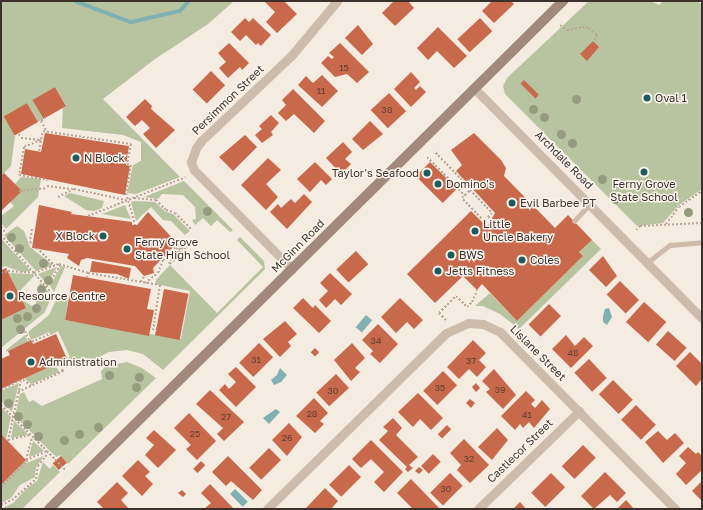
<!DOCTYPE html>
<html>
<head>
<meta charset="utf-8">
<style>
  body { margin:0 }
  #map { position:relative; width:703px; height:510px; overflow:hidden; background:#f4ebe1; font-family:"Golos Text",sans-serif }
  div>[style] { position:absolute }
  .green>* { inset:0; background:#b8c4a0 }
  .water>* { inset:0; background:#7fb0b2; transform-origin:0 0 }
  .stream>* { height:3.5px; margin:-1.75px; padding:0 1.75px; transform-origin:1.75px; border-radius:1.75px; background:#7fb0b2 }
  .building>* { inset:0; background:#c8694b; transform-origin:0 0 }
  .path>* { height:2px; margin-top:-1px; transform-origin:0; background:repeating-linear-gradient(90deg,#b9a596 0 2px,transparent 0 4px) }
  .lane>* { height:4.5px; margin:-2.25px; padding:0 2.25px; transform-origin:2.25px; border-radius:2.25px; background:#cdbbac }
  .street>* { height:9px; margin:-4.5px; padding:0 4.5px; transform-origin:4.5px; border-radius:4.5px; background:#cdbbac }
  .secondary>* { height:10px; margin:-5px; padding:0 5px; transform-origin:5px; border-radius:5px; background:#a18a7d }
  .trees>* { width:9px; height:9px; margin:-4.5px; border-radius:50%; background:#969b7f }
  .dots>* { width:11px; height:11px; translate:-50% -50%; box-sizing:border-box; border:2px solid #fbf5ee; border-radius:50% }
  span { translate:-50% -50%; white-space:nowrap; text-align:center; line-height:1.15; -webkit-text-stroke:3px #fbf5ee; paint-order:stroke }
  .number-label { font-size:9px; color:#5e3e33 }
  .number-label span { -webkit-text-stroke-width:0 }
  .poi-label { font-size:11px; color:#3b302b }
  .left { translate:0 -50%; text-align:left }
  .right { translate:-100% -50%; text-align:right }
  .street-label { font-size:11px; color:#3b302b }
  .frame { position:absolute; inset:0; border:2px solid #3b302b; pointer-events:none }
</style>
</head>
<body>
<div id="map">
  <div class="green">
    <i style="clip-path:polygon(1px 1px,234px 1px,208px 24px,155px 59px,103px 99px,180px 177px,136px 194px,127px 193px,133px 165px,141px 161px,141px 142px,123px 135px,62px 128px,63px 107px,66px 105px,55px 87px,33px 100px,43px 119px,38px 122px,27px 103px,4px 117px,15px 136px,11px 166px,1px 176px)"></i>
    <i style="clip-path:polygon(589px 1px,651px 1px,659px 5px,663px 1px,697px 1px,702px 5px,702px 189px,679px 205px,663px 223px,637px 226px,505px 94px,503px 86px,507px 78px)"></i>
    <i style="clip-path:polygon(21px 177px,41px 179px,38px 197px,6px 229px,1px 223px,1px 216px,14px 206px,10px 202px,15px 184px)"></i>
    <i style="clip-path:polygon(184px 181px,233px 230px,230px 232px,217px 220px,211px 226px,203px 218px,195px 225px,192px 220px,196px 219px,195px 207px,183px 195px,162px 194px,158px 199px,144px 197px)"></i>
    <i style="clip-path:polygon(70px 193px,104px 201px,102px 208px,94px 211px,86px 210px,64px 196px)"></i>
    <i style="clip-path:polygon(134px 201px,155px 202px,166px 212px,173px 214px,190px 231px,185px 235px,171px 221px,163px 220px,151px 207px,136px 221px,131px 202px)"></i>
    <i style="clip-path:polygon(125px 205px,131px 219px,102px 214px)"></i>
    <i style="clip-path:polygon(17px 226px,24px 231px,30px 247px,53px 265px,36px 271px,4px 235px)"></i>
    <i style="clip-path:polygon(240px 237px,264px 261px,265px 269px,163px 370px,143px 354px,127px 350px,109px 352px,78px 368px,76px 363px,66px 368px,62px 361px,70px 357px,58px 331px,51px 335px,49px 332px,31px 340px,28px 332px,49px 315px,57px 298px,68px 300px,65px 320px,181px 339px,190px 291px,155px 284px,156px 280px,170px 265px,217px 313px,263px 267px,237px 240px)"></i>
    <i style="clip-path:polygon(1px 238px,7px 245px,31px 271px,22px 272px,5px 266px,1px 268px)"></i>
    <i style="clip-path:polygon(592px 240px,601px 249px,519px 329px,500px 314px,483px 306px,475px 306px,490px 293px,517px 321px,583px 256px,579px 252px)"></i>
    <i style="clip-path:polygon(61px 266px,65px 267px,54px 292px,50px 286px)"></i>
    <i style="clip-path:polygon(57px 267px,47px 284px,38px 274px)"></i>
    <i style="clip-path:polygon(9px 273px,33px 274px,34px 276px,18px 293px)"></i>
    <i style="clip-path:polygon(40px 282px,52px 296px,45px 312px,1px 348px,1px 320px,25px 308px,21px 299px,35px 308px)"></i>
    <i style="clip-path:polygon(25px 335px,28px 342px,6px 352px,6px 350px)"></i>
    <i style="clip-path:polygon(127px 362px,142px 368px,156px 378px,68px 464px,60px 455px,57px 457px,53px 454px,15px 416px,20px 394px,24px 392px,29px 402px,33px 400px,42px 406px,102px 379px,101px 371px,106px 366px)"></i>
    <i style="clip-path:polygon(55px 364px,59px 372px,32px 384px,27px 381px,25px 378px)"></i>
    <i style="clip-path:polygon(19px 383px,12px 412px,1px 401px,1px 391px)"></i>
    <i style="clip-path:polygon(1px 407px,11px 417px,6px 439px,1px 434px)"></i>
    <i style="clip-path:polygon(14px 421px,27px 433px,27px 435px,11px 438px)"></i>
    <i style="clip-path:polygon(33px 441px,44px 451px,30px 457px,29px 456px)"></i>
    <i style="clip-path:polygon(44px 456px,36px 467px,35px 477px,20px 485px,11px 498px,1px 503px,1px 485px,25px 461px,27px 463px)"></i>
    <i style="clip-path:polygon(43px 462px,50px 469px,53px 465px,60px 472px,22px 509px,1px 509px,13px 503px,27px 488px,37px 481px)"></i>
  </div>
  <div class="water">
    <i style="clip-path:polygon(609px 308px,612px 317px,607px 325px,603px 322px,603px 316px,605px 309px)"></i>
    <i style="left:366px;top:315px;width:8px;height:16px;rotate:40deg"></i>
    <i style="clip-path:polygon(280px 368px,287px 375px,281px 382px,274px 385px,271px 380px,277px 375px)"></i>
    <i style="clip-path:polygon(276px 409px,280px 412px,269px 424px,263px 418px)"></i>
    <i style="left:235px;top:489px;width:18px;height:7px;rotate:45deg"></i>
  </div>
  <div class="stream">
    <i style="left:75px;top:1px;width:60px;rotate:20.6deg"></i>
    <i style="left:131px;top:22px;width:50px;rotate:-12.7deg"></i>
    <i style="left:180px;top:11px;width:13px;rotate:-48deg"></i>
  </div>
  <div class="building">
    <i style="clip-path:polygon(264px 1px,284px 1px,297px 14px,277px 33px,266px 22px,275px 12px)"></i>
    <i style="clip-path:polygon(394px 1px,408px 1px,414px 8px,395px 26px,382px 13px)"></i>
    <i style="clip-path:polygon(492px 1px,511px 1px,514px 4px,494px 23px,482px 11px)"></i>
    <i style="clip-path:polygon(245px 18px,249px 22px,253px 18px,271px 35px,261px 46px,258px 43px,256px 45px,246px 35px,240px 41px,231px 32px)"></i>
    <i style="left:480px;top:18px;width:18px;height:31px;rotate:47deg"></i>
    <i style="clip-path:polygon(358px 25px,373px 44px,362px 55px,345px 38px)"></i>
    <i style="clip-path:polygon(438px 27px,467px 56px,454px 68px,437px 51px,428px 60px,417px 48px)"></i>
    <i style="clip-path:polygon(593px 41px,599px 47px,587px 61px,580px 54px)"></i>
    <i style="clip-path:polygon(229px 43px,249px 63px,242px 70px,240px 67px,228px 78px,219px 68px,226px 62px,218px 53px)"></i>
    <i style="clip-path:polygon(340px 43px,369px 72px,357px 83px,347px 74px,335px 77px,321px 63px,328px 56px,332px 59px,334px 57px,329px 53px)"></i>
    <i style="left:211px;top:71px;width:20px;height:26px;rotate:45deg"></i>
    <i style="clip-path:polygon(411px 72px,420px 82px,414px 88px,416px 90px,420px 86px,426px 92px,411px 107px,394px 89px)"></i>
    <i style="clip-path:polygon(322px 75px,338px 91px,322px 107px,298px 85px,306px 76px,313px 83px)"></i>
    <i style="left:524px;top:80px;width:21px;height:5px;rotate:45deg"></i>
    <i style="left:55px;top:87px;width:22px;height:26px;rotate:60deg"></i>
    <i style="clip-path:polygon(293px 89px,325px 121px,314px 133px,294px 114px,286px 121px,278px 113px,286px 105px,282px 100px)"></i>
    <i style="left:389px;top:93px;width:25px;height:25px;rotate:47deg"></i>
    <i style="clip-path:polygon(145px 99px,152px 106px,151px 109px,175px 130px,156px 148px,143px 134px,150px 128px,142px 120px,135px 126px,126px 117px)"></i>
    <i style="left:27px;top:103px;width:22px;height:27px;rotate:60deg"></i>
    <i style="clip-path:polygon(271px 115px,279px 123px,271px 132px,273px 135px,262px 143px,255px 135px,262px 129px,259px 126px)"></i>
    <i style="clip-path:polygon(370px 121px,383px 134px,363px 150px,352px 139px)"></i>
    <i style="clip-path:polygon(45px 133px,129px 146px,126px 165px,130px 166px,125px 195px,21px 174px,25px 149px,41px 152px)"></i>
    <i style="clip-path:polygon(474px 133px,501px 160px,506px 168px,504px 176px,555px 228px,568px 215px,592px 240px,579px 252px,583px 256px,517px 321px,482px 284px,477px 290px,463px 276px,435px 303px,407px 274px,471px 211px,487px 227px,495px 213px,456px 171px,462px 165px,451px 150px)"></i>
    <i style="clip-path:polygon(245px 135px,257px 147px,233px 171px,219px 157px)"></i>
    <i style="clip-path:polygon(343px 142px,352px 152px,345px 159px,351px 164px,341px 174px,326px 158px)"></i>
    <i style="clip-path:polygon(268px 158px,281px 170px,266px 184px,278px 197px,266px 210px,241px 185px)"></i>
    <i style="clip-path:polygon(315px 162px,332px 179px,326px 185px,321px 180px,310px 192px,297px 179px)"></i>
    <i style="left:430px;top:162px;width:38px;height:20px;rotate:45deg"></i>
    <i style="clip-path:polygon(4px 173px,22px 191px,1px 211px,1px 176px)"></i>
    <i style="clip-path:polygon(304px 194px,312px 202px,287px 229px,270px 212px,278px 204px,281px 208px,291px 199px,295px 203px)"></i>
    <i style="clip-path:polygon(39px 205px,72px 212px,71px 214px,132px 222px,132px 225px,137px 225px,148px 212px,177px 243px,153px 268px,154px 273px,144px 276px,135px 266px,87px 258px,81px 260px,79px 266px,67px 258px,69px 254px,32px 248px)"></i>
    <i style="left:356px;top:251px;width:18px;height:27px;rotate:47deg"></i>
    <i style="clip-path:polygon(603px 256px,617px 276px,606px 287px,589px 270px)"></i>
    <i style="clip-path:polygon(92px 261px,131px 268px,129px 279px,117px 274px,90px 272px)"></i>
    <i style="clip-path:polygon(6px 268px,26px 308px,1px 320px,1px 270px)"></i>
    <i style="clip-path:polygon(330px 273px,352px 294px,341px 305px,335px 299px,326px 308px,319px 300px,328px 291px,320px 283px)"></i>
    <i style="clip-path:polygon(73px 275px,151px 289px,147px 309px,154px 310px,149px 336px,65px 320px)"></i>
    <i style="left:620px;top:281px;width:27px;height:19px;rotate:45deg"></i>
    <i style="left:164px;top:289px;width:25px;height:47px;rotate:11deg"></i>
    <i style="clip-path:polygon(303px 298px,313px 308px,315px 305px,331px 321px,319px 333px,293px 308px)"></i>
    <i style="clip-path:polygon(400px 298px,423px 320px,414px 329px,407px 322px,396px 333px,381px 317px)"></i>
    <i style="left:644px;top:302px;width:30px;height:27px;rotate:42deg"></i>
    <i style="left:549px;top:304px;width:17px;height:29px;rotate:45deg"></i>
    <i style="clip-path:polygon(285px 321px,297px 334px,288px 342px,291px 346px,280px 357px,263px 339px)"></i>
    <i style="clip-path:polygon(378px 324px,398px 344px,380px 363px,370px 354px,373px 351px,362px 340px)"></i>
    <i style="left:668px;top:331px;width:25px;height:18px;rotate:42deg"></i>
    <i style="clip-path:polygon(56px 334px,67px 359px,1px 389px,1px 359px,10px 355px,8px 351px,31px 340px,33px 344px)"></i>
    <i style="clip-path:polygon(566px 335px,575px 346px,584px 337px,593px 346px,571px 368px,552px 349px)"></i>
    <i style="clip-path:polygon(473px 340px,486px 353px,479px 360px,486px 367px,477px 377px,469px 369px,459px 379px,447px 367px)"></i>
    <i style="left:259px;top:343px;width:20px;height:28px;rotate:45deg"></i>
    <i style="clip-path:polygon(352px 343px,365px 358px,355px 368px,360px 372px,351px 381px,334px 360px)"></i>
    <i style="left:315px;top:348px;width:6px;height:6px;rotate:45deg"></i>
    <i style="clip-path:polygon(690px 352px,702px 364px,702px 379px,696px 386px,676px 366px)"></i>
    <i style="left:589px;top:359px;width:26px;height:20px;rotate:47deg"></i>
    <i style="clip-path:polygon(236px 367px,256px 387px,236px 407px,219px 390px,225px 384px,229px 389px,236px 382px,228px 374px)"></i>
    <i style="clip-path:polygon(494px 369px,516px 395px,503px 409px,486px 392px,490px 389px,482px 381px)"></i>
    <i style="left:443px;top:371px;width:20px;height:28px;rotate:45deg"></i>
    <i style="left:336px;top:374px;width:19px;height:27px;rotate:47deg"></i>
    <i style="left:613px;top:380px;width:28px;height:20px;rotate:45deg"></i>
    <i style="clip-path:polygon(476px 383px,480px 388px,476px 392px,472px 387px)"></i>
    <i style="clip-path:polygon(210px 390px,244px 422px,224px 441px,217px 434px,223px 428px,196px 404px)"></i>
    <i style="clip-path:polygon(526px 391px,535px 400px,531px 404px,535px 408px,542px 400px,550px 409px,534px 428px,529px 422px,523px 428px,520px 424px,515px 430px,501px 416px)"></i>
    <i style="clip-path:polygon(418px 393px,443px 418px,431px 430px,420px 419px,413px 427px,398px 412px)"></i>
    <i style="clip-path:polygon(314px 398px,328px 413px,320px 421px,324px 424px,315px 433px,296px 416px)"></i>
    <i style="clip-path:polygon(470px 399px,475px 403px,471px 408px,466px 403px)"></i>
    <i style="left:636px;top:405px;width:28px;height:21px;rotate:45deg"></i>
    <i style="clip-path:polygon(189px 413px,216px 441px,197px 460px,186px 449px,191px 445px,174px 428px)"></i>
    <i style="clip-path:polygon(393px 418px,402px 428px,396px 435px,418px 457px,409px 465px,413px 468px,408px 472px,405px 469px,407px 467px,379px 440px,388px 431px,383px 427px)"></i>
    <i style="clip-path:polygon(289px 423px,302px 437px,287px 456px,272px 440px)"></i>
    <i style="left:447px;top:425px;width:6px;height:13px;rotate:45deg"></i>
    <i style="clip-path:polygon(497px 428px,508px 440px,492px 460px,478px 447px)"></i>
    <i style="clip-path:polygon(154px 430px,176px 450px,158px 468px,145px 455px,154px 445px,146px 438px)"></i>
    <i style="clip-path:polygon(658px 431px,667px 440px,675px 433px,684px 443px,663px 463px,645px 442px)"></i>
    <i style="clip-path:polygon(1px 434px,26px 460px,1px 485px)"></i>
    <i style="clip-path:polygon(464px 439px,489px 465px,470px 483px,457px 470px,461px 465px,450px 453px)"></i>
    <i style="clip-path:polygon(371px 440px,403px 472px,384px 492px,374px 482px,384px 472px,371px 459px,361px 468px,352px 459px)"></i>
    <i style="left:583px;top:445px;width:18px;height:30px;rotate:45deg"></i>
    <i style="clip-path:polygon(688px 447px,696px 454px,698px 452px,702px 456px,702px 470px,686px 485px,676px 474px,686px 463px,679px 456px)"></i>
    <i style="left:269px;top:448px;width:17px;height:28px;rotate:45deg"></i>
    <i style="left:433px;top:454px;width:11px;height:17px;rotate:45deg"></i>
    <i style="left:61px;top:456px;width:9px;height:11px;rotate:49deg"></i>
    <i style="clip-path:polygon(228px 456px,262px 490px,253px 500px,231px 481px,226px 486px,212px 472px)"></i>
    <i style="clip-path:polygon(138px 460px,150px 472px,145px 476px,153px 484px,142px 496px,122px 476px)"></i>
    <i style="left:201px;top:461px;width:6px;height:11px;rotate:45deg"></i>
    <i style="left:349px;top:465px;width:17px;height:28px;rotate:45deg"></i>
    <i style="clip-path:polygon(419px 467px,423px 470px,419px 474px,415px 471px)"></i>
    <i style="clip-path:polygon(605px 472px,626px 493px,617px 502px,610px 495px,594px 509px,581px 496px)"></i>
    <i style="left:450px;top:473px;width:18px;height:28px;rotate:45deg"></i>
    <i style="left:551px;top:473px;width:20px;height:28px;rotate:45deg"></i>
    <i style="clip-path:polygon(411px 479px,440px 509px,413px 509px,397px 493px)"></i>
    <i style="clip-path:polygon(702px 481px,702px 501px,692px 491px)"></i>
    <i style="clip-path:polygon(117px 482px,128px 493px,121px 500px,129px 509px,104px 509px,97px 502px)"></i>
    <i style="clip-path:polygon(210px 484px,233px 508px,232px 509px,204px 509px,211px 503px,201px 493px)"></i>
    <i style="clip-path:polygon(325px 488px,338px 501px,331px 509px,307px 509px,306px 508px)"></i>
    <i style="clip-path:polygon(182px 490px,186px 494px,183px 497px,178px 493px)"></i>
    <i style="clip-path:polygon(626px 500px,634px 509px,617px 509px)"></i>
    <i style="clip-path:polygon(520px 502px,526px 509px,513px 509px)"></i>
  </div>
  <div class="path">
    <i style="left:560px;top:25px;width:9px;rotate:36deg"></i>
    <i style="left:567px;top:30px;width:15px;rotate:-11deg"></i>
    <i style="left:582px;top:27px;width:7px;rotate:8deg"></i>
    <i style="left:589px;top:28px;width:11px;rotate:41deg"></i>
    <i style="left:597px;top:35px;width:8px;rotate:113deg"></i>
    <i style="left:46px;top:117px;width:6px;rotate:141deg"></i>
    <i style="left:41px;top:121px;width:13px;rotate:61deg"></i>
    <i style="left:19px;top:134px;width:4px;rotate:63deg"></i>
    <i style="left:21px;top:138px;width:19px;rotate:6deg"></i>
    <i style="left:41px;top:140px;width:18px;rotate:158deg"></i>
    <i style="left:24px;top:147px;width:28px;rotate:100deg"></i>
    <i style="left:19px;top:175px;width:29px;rotate:10deg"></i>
    <i style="left:39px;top:151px;width:20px;rotate:-79deg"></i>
    <i style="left:43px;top:131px;width:89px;rotate:8.4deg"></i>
    <i style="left:131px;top:144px;width:20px;rotate:101deg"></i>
    <i style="left:127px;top:164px;width:4px;rotate:14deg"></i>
    <i style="left:131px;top:165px;width:28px;rotate:100deg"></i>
    <i style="left:126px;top:193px;width:33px;rotate:74deg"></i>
    <i style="left:427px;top:157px;width:41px;rotate:45deg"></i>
    <i style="left:456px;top:186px;width:8px;rotate:-45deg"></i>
    <i style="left:462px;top:180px;width:40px;rotate:-134deg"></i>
    <i style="left:47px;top:186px;width:25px;rotate:7deg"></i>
    <i style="left:456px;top:186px;width:13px;rotate:48deg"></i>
    <i style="left:470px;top:190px;width:32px;rotate:46deg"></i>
    <i style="left:492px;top:213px;width:11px;rotate:135deg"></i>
    <i style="left:484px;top:221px;width:32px;rotate:-134deg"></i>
    <i style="left:462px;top:198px;width:11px;rotate:-45deg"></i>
    <i style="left:19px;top:191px;width:27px;rotate:-6deg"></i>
    <i style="left:58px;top:197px;width:18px;rotate:-27deg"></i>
    <i style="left:74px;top:189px;width:53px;rotate:11.9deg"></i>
    <i style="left:134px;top:198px;width:22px;rotate:5deg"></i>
    <i style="left:156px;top:200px;width:14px;rotate:45deg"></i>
    <i style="left:166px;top:210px;width:9px;rotate:18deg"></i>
    <i style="left:175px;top:213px;width:23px;rotate:45deg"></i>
    <i style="left:88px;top:216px;width:105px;rotate:-21.7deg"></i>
    <i style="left:488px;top:217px;width:4px;rotate:34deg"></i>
    <i style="left:666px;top:224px;width:21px;rotate:-53deg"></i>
    <i style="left:679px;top:207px;width:28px;rotate:-35deg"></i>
    <i style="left:1px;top:227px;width:6px;rotate:51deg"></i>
    <i style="left:32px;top:229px;width:13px;rotate:99deg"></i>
    <i style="left:30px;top:242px;width:4px;rotate:45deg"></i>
    <i style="left:636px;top:230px;width:6px;rotate:-45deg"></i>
    <i style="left:640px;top:226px;width:62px;rotate:-2.8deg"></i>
    <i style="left:1px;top:235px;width:81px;rotate:49deg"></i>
    <i style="left:54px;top:296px;width:15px;rotate:11deg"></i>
    <i style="left:179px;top:243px;width:2px;rotate:63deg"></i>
    <i style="left:180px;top:245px;width:20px;rotate:135deg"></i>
    <i style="left:166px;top:259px;width:20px;rotate:-37deg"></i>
    <i style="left:182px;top:247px;width:1px;rotate:45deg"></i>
    <i style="left:183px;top:248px;width:20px;rotate:135deg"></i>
    <i style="left:169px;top:262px;width:2px;rotate:63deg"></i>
    <i style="left:170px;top:264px;width:25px;rotate:-45deg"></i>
    <i style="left:37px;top:248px;width:25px;rotate:45deg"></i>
    <i style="left:1px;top:273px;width:7px;rotate:-16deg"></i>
    <i style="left:8px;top:271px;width:26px;rotate:4deg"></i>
    <i style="left:34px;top:273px;width:27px;rotate:-20deg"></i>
    <i style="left:59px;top:264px;width:30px;rotate:17deg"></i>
    <i style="left:88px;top:273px;width:73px;rotate:9.5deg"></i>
    <i style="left:160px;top:285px;width:46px;rotate:98.8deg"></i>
    <i style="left:87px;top:278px;width:5px;rotate:-79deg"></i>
    <i style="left:141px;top:282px;width:7px;rotate:-63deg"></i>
    <i style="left:145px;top:283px;width:16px;rotate:-38deg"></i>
    <i style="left:158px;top:273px;width:14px;rotate:-69deg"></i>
    <i style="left:163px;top:260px;width:28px;rotate:-46deg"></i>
    <i style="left:182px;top:240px;width:11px;rotate:45deg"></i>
    <i style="left:47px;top:287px;width:26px;rotate:-59deg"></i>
    <i style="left:446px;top:320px;width:10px;rotate:-135deg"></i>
    <i style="left:439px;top:313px;width:24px;rotate:-45deg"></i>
    <i style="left:456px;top:296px;width:16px;rotate:45deg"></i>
    <i style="left:467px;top:307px;width:7px;rotate:-45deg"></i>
    <i style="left:472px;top:302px;width:13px;rotate:-67deg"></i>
    <i style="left:25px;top:331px;width:13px;rotate:67deg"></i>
    <i style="left:32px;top:342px;width:19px;rotate:-25deg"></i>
    <i style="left:1px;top:357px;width:2px;rotate:63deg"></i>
    <i style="left:23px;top:380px;width:11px;rotate:34deg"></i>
    <i style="left:1px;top:390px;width:25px;rotate:-27deg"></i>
    <i style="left:18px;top:392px;width:50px;rotate:-25deg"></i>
    <i style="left:63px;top:371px;width:10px;rotate:-114deg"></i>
    <i style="left:1px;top:405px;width:65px;rotate:45deg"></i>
    <i style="left:8px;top:440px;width:23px;rotate:-13deg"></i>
    <i style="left:8px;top:441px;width:61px;rotate:-77.8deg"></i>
    <i style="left:26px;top:460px;width:23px;rotate:-23deg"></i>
    <i style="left:47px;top:451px;width:28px;rotate:46deg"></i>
    <i style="left:26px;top:460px;width:24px;rotate:-75deg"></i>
    <i style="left:1px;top:487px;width:38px;rotate:-45deg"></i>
    <i style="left:1px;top:505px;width:12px;rotate:-24deg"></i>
    <i style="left:12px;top:500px;width:32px;rotate:-41deg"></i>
    <i style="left:36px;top:479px;width:13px;rotate:-81deg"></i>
    <i style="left:38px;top:466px;width:16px;rotate:-52deg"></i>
  </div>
  <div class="lane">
    <i style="left:574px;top:221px;width:23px;rotate:-47deg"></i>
    <i style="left:648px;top:262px;width:28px;rotate:-38deg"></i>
    <i style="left:670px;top:245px;width:32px;rotate:-5deg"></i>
  </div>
  <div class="street">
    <i style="left:475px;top:89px;width:322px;rotate:45.3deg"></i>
    <i style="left:292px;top:269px;width:139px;rotate:-134.7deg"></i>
    <i style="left:194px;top:170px;width:9px;rotate:-111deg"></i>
    <i style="left:191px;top:162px;width:15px;rotate:-70deg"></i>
    <i style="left:196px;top:148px;width:9px;rotate:-54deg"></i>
    <i style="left:201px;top:141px;width:124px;rotate:-43.4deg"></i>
    <i style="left:291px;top:56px;width:72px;rotate:-50.1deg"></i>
    <i style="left:267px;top:509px;width:251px;rotate:-44.5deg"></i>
    <i style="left:446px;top:333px;width:24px;rotate:-24deg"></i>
    <i style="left:468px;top:323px;width:15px;rotate:4deg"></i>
    <i style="left:483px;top:324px;width:19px;rotate:25deg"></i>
    <i style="left:500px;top:332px;width:249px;rotate:45.3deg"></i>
    <i style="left:478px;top:509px;width:141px;rotate:-44.1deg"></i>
  </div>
  <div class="secondary">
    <i style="left:49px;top:509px;width:723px;rotate:-44.66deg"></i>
  </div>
  <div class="trees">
    <i style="left:576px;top:99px"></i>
    <i style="left:533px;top:109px"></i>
    <i style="left:544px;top:117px"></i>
    <i style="left:561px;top:134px"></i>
    <i style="left:572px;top:143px"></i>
    <i style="left:602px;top:179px"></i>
    <i style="left:615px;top:199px"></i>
    <i style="left:207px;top:211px"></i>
    <i style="left:688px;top:212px"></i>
    <i style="left:11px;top:237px"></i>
    <i style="left:19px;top:248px"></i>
    <i style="left:43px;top:263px"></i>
    <i style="left:48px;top:280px"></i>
    <i style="left:41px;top:289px"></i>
    <i style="left:36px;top:308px"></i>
    <i style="left:27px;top:316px"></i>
    <i style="left:17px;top:318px"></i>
    <i style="left:20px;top:329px"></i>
    <i style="left:109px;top:375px"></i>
    <i style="left:139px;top:377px"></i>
    <i style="left:136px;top:387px"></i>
    <i style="left:8px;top:403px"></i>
    <i style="left:18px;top:416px"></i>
    <i style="left:27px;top:424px"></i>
    <i style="left:98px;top:427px"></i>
    <i style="left:79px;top:434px"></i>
    <i style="left:38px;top:436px"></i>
    <i style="left:64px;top:440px"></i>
  </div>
  <div class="dots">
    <i style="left:647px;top:98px;background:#1f5a5e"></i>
    <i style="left:76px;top:158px;background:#1f5a5e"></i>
    <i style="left:644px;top:172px;background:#1f5a5e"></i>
    <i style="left:427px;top:173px;background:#1f5a5e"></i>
    <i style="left:438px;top:184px;background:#1f5a5e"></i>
    <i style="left:512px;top:203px;background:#1f5a5e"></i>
    <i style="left:475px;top:231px;background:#1f5a5e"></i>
    <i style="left:103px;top:236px;background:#1f5a5e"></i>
    <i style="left:127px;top:249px;background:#1f5a5e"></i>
    <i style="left:451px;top:255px;background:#1f5a5e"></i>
    <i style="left:522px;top:260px;background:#1f5a5e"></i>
    <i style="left:438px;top:271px;background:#1f5a5e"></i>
    <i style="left:10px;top:296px;background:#1f5a5e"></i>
    <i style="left:31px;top:362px;background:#1f5a5e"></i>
  </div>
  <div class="number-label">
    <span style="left:344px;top:68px">15</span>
    <span style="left:321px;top:91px">11</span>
    <span style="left:387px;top:110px">38</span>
    <span style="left:376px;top:341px">34</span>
    <span style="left:573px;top:353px">48</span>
    <span style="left:256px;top:360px">31</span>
    <span style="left:471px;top:361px">37</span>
    <span style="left:440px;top:388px">35</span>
    <span style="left:500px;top:390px">39</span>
    <span style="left:333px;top:391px">30</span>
    <span style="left:312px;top:414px">28</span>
    <span style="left:527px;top:415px">41</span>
    <span style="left:226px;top:417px">27</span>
    <span style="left:195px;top:434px">25</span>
    <span style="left:287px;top:438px">26</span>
    <span style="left:469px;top:459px">32</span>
    <span style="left:446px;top:489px">30</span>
  </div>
  <div class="poi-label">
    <span class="left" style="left:655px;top:98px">Oval 1</span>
    <span class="left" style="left:84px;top:158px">N Block</span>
    <span class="right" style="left:419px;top:173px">Taylor's Seafood</span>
    <span class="left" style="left:446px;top:184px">Domino's</span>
    <span style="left:644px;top:191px">Ferny Grove<br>State School</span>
    <span class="left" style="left:520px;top:203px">Evil Barbee PT</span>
    <span class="left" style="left:483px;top:231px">Little<br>Uncle Bakery</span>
    <span class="right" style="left:95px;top:236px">X Block</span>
    <span class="left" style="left:135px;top:249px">Ferny Grove<br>State High School</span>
    <span class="left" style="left:459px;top:255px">BWS</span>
    <span class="left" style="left:530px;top:260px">Coles</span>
    <span class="left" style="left:446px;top:271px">Jetts Fitness</span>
    <span class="left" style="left:18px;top:296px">Resource Centre</span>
    <span class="left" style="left:39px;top:362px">Administration</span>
  </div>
  <div class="street-label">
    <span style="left:228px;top:100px;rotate:-44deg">Persimmon Street</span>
    <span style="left:564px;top:160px;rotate:45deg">Archdale Road</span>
    <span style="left:298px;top:246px;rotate:-45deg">McGinn Road</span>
    <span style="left:538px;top:353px;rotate:45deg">Lislane Street</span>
    <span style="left:520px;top:451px;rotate:-44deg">Castlecor Street</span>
  </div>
  <div class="frame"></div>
</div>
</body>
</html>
